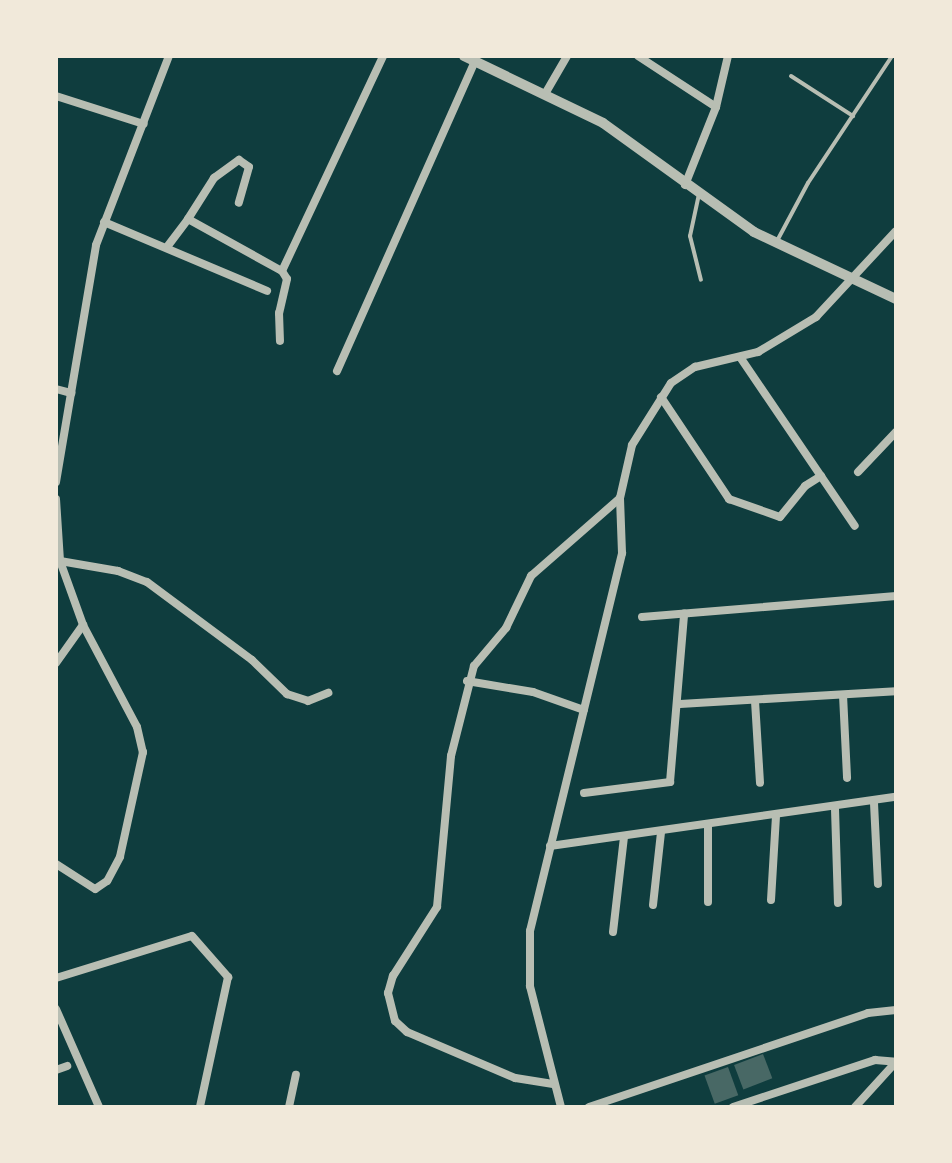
<!DOCTYPE html>
<html>
<head>
<meta charset="utf-8">
<style>
  body { margin:0 }
  #map { position:relative; width:952px; height:1163px; overflow:hidden; background:#0f3d3e; font-family:"Public Sans",sans-serif }
  div>[style] { position:absolute }
  .building>* { inset:0; background:#486865; transform-origin:0 0 }
  .service>* { height:4px; margin:-2px; padding:0 2px; transform-origin:2px; border-radius:2px; background:#b8beb3 }
  .minor>* { height:8px; margin:-4px; padding:0 4px; transform-origin:4px; border-radius:4px; background:#b8beb3 }
  .tertiary>* { height:10px; margin:-5px; padding:0 5px; transform-origin:5px; border-radius:5px; background:#b8beb3 }
  span { translate:-50% -50%; white-space:nowrap; text-align:center; line-height:1.15; -webkit-text-stroke:6px #f1e9da; paint-order:stroke }
  .frame { position:absolute; inset:0; border:58px solid #f1e9da; pointer-events:none }
</style>
</head>
<body>
<div id="map">
  <div class="building">
    <i style="left:763px;top:1054px;width:26px;height:31px;rotate:69deg"></i>
    <i style="left:728px;top:1067px;width:30px;height:25px;rotate:70deg"></i>
  </div>
  <div class="service">
    <i style="left:791px;top:76px;width:74px;rotate:32.8deg"></i>
    <i style="left:699px;top:194px;width:43px;rotate:102.1deg"></i>
    <i style="left:690px;top:236px;width:45px;rotate:76deg"></i>
    <i style="left:777px;top:241px;width:66px;rotate:-61.9deg"></i>
    <i style="left:808px;top:183px;width:152px;rotate:-56.5deg"></i>
  </div>
  <div class="minor">
    <i style="left:638px;top:56px;width:93px;rotate:33.2deg"></i>
    <i style="left:545px;top:94px;width:44px;rotate:-59.9deg"></i>
    <i style="left:56px;top:96px;width:92px;rotate:17.7deg"></i>
    <i style="left:685px;top:185px;width:84px;rotate:-68.3deg"></i>
    <i style="left:716px;top:107px;width:52px;rotate:-76.8deg"></i>
    <i style="left:188px;top:219px;width:49px;rotate:-57.6deg"></i>
    <i style="left:214px;top:178px;width:31px;rotate:-36deg"></i>
    <i style="left:239px;top:160px;width:12px;rotate:35deg"></i>
    <i style="left:249px;top:167px;width:37px;rotate:106deg"></i>
    <i style="left:104px;top:222px;width:177px;rotate:22.9deg"></i>
    <i style="left:167px;top:247px;width:35px;rotate:-53deg"></i>
    <i style="left:188px;top:219px;width:107px;rotate:29deg"></i>
    <i style="left:282px;top:271px;width:9px;rotate:58deg"></i>
    <i style="left:287px;top:279px;width:35px;rotate:103deg"></i>
    <i style="left:279px;top:313px;width:28px;rotate:88deg"></i>
    <i style="left:282px;top:271px;width:238px;rotate:-64.8deg"></i>
    <i style="left:740px;top:357px;width:204px;rotate:55.8deg"></i>
    <i style="left:337px;top:371px;width:339px;rotate:-66deg"></i>
    <i style="left:56px;top:389px;width:16px;rotate:15deg"></i>
    <i style="left:661px;top:397px;width:123px;rotate:56.3deg"></i>
    <i style="left:729px;top:499px;width:54px;rotate:19.4deg"></i>
    <i style="left:780px;top:517px;width:40px;rotate:-51deg"></i>
    <i style="left:805px;top:486px;width:19px;rotate:-32deg"></i>
    <i style="left:858px;top:472px;width:55px;rotate:-46.5deg"></i>
    <i style="left:56px;top:482px;width:240px;rotate:-80.4deg"></i>
    <i style="left:96px;top:245px;width:203px;rotate:-68.9deg"></i>
    <i style="left:56px;top:499px;width:62px;rotate:86.3deg"></i>
    <i style="left:60px;top:561px;width:68px;rotate:70.2deg"></i>
    <i style="left:83px;top:625px;width:115px;rotate:62.1deg"></i>
    <i style="left:137px;top:727px;width:26px;rotate:77deg"></i>
    <i style="left:143px;top:752px;width:107px;rotate:102.4deg"></i>
    <i style="left:120px;top:857px;width:27px;rotate:118deg"></i>
    <i style="left:107px;top:881px;width:14px;rotate:146deg"></i>
    <i style="left:95px;top:889px;width:46px;rotate:-147.3deg"></i>
    <i style="left:60px;top:561px;width:59px;rotate:9.8deg"></i>
    <i style="left:118px;top:571px;width:31px;rotate:21deg"></i>
    <i style="left:147px;top:582px;width:131px;rotate:36.6deg"></i>
    <i style="left:252px;top:660px;width:49px;rotate:44.2deg"></i>
    <i style="left:287px;top:694px;width:22px;rotate:18deg"></i>
    <i style="left:308px;top:701px;width:22px;rotate:-22deg"></i>
    <i style="left:642px;top:617px;width:255px;rotate:-4.7deg"></i>
    <i style="left:56px;top:663px;width:47px;rotate:-54.6deg"></i>
    <i style="left:467px;top:681px;width:67px;rotate:9.5deg"></i>
    <i style="left:533px;top:692px;width:54px;rotate:19.4deg"></i>
    <i style="left:843px;top:695px;width:83px;rotate:87.2deg"></i>
    <i style="left:755px;top:701px;width:82px;rotate:86.5deg"></i>
    <i style="left:680px;top:704px;width:216px;rotate:-3.4deg"></i>
    <i style="left:584px;top:793px;width:87px;rotate:-7.3deg"></i>
    <i style="left:670px;top:782px;width:169px;rotate:-85.2deg"></i>
    <i style="left:874px;top:803px;width:81px;rotate:87.2deg"></i>
    <i style="left:835px;top:809px;width:94px;rotate:88.2deg"></i>
    <i style="left:708px;top:827px;width:75px;rotate:90deg"></i>
    <i style="left:550px;top:846px;width:349px;rotate:-8.1deg"></i>
    <i style="left:771px;top:900px;width:83px;rotate:-86.6deg"></i>
    <i style="left:653px;top:905px;width:72px;rotate:-83.7deg"></i>
    <i style="left:613px;top:932px;width:96px;rotate:-83.4deg"></i>
    <i style="left:56px;top:978px;width:142px;rotate:-17.2deg"></i>
    <i style="left:192px;top:936px;width:55px;rotate:48.7deg"></i>
    <i style="left:228px;top:977px;width:133px;rotate:102.2deg"></i>
    <i style="left:56px;top:1009px;width:107px;rotate:66.3deg"></i>
    <i style="left:56px;top:1070px;width:12px;rotate:-20deg"></i>
    <i style="left:553px;top:1084px;width:38px;rotate:-171deg"></i>
    <i style="left:515px;top:1078px;width:117px;rotate:-156.9deg"></i>
    <i style="left:407px;top:1032px;width:16px;rotate:-137deg"></i>
    <i style="left:395px;top:1021px;width:29px;rotate:-104deg"></i>
    <i style="left:388px;top:993px;width:18px;rotate:-74deg"></i>
    <i style="left:393px;top:976px;width:82px;rotate:-57.5deg"></i>
    <i style="left:437px;top:907px;width:152px;rotate:-84.7deg"></i>
    <i style="left:451px;top:756px;width:93px;rotate:-75.7deg"></i>
    <i style="left:474px;top:666px;width:50px;rotate:-49.9deg"></i>
    <i style="left:506px;top:628px;width:58px;rotate:-64.3deg"></i>
    <i style="left:531px;top:576px;width:118px;rotate:-41.2deg"></i>
    <i style="left:289px;top:1107px;width:33px;rotate:-78deg"></i>
    <i style="left:561px;top:1107px;width:125px;rotate:-104.4deg"></i>
    <i style="left:530px;top:986px;width:55px;rotate:-90deg"></i>
    <i style="left:530px;top:931px;width:389px;rotate:-76.3deg"></i>
    <i style="left:622px;top:553px;width:55px;rotate:-92.1deg"></i>
    <i style="left:620px;top:498px;width:54px;rotate:-77.2deg"></i>
    <i style="left:632px;top:445px;width:73px;rotate:-57.8deg"></i>
    <i style="left:671px;top:383px;width:29px;rotate:-34deg"></i>
    <i style="left:695px;top:367px;width:65px;rotate:-13.4deg"></i>
    <i style="left:758px;top:352px;width:68px;rotate:-31.1deg"></i>
    <i style="left:816px;top:317px;width:117px;rotate:-47.1deg"></i>
    <i style="left:589px;top:1107px;width:294px;rotate:-18.6deg"></i>
    <i style="left:868px;top:1013px;width:28px;rotate:-6deg"></i>
    <i style="left:733px;top:1107px;width:150px;rotate:-18.3deg"></i>
    <i style="left:875px;top:1060px;width:21px;rotate:5deg"></i>
    <i style="left:855px;top:1107px;width:61px;rotate:-47.7deg"></i>
  </div>
  <div class="tertiary">
    <i style="left:464px;top:56px;width:154px;rotate:25.7deg"></i>
    <i style="left:603px;top:123px;width:186px;rotate:35.8deg"></i>
    <i style="left:754px;top:232px;width:157px;rotate:25.3deg"></i>
  </div>
  <div class="frame"></div>
</div>
</body>
</html>
